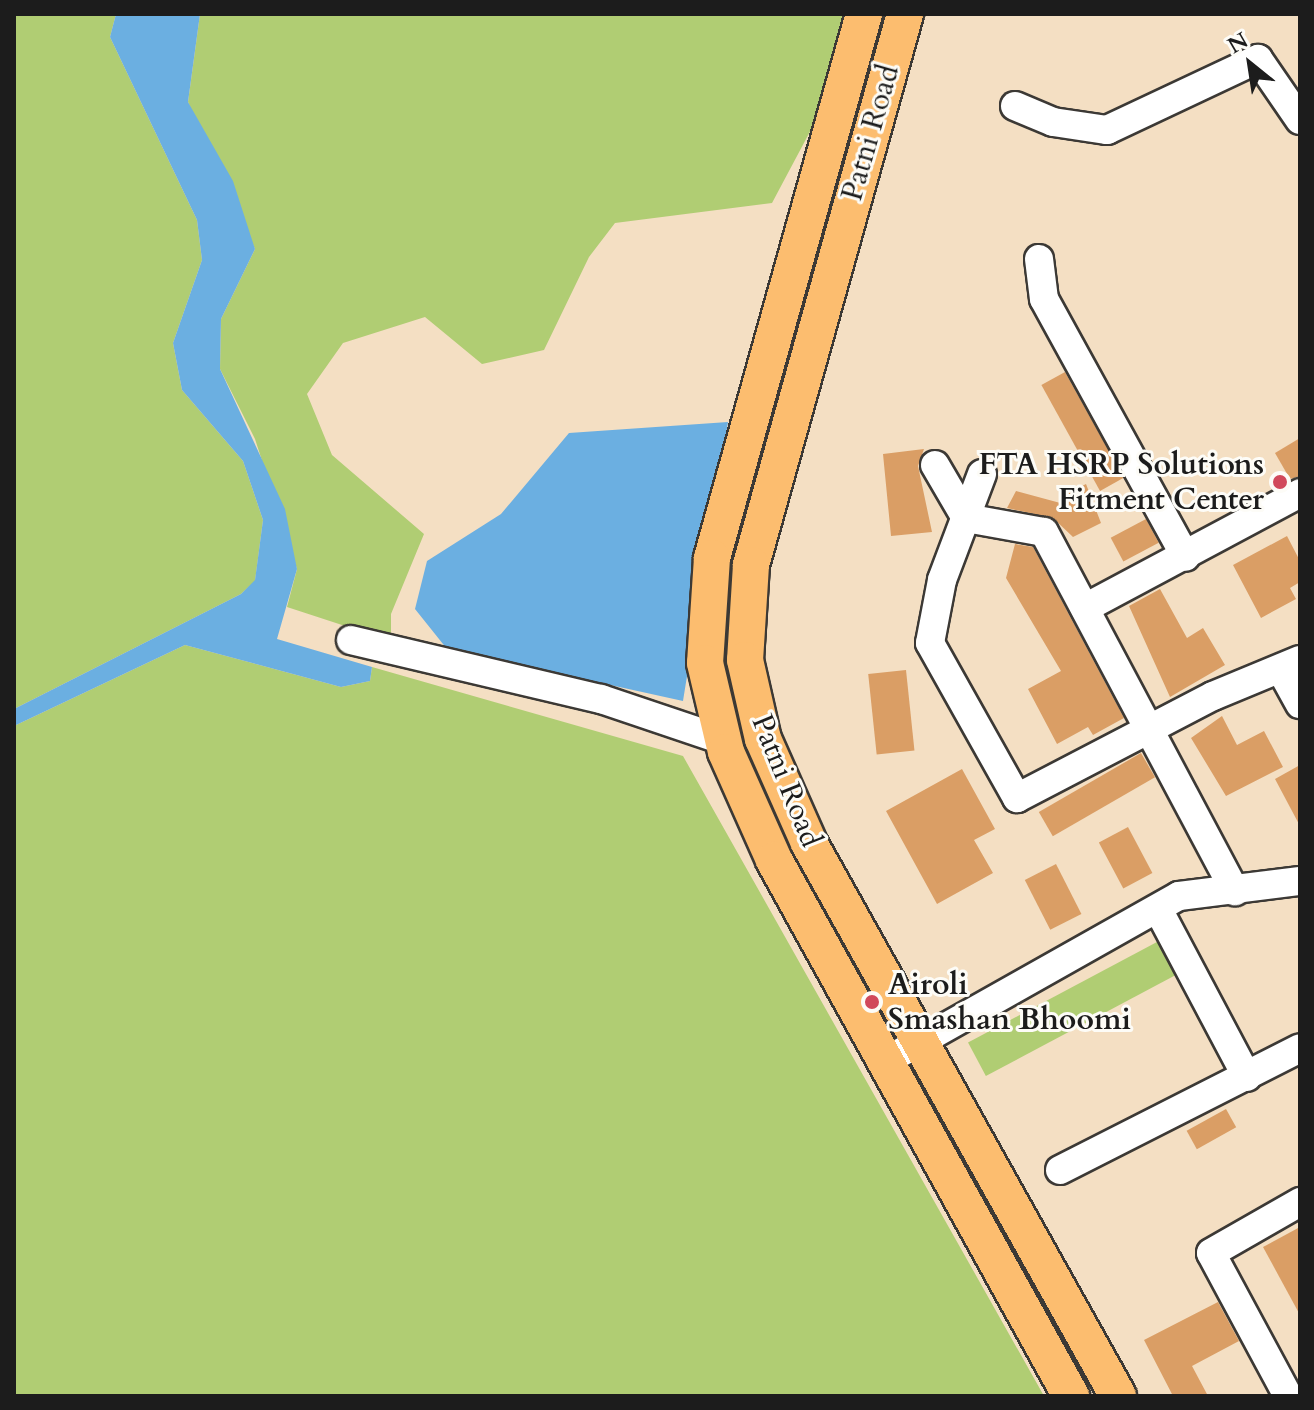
<!DOCTYPE html>
<html>
<head>
<meta charset="utf-8">
<style>
  body { margin:0 }
  #map { position:relative; width:1314px; height:1410px; overflow:hidden; background:#f4dfc3; font-family:Cardo,serif }
  div>[style] { position:absolute }
  .green>* { inset:0; background:#b0cd73; transform-origin:0 0 }
  .water>* { inset:0; background:#6bafe1 }
  .building>* { inset:0; background:#da9e65; transform-origin:0 0 }
  .roads { filter:drop-shadow(2px 0 #3c3935) drop-shadow(-2px 0 #3c3935) drop-shadow(0 2px #3c3935) drop-shadow(0 -2px #3c3935) }
  .minor>* { height:28px; margin:-14px; padding:0 14px; transform-origin:14px; border-radius:14px; background:#fff }
  .major>* { height:36px; margin:-18px; padding:0 18px; transform-origin:18px; border-radius:18px; background:#fcbd6f }
  .dots>* { width:22px; height:22px; translate:-50% -50%; box-sizing:border-box; border:4px solid #fdfcf7; border-radius:50% }
  span { translate:-50% -50%; white-space:nowrap; text-align:center; line-height:1.15; -webkit-text-stroke:6px #fdfcf7; paint-order:stroke }
  .street-label { font-size:30px; color:#1c1c1c }
  .poi-label { font-size:30px; color:#1c1c1c; font-weight:700 }
  .right { translate:-100% -50%; text-align:right }
  .left { translate:0 -50%; text-align:left }
  .frame { position:absolute; inset:0; border:16px solid #1c1c1c; pointer-events:none }
  .north { position:absolute; left:1210px; top:24px; width:80px; height:80px; -webkit-text-stroke:6px #fdfcf7; paint-order:stroke; rotate:330deg; font-size:22px; font-weight:700; line-height:32px; text-align:center; color:#1c1c1c }
  .north::after { content:''; display:block; margin:auto; width:28px; height:36px; background:#1c1c1c; clip-path:polygon(50% 0,100% 100%,50% 72%,0 100%) }
</style>
</head>
<body>
<div id="map">
  <div class="green">
    <i style="clip-path:polygon(14px 14px,116px 14px,110px 37px,197px 220px,202px 260px,173px 343px,182px 390px,243px 461px,263px 520px,255px 581px,241px 594px,14px 709px)"></i>
    <i style="clip-path:polygon(200px 14px,872px 14px,872px 15px,772px 203px,615px 223px,589px 257px,544px 350px,482px 364px,425px 317px,343px 343px,307px 394px,332px 455px,424px 534px,391px 614px,391px 641px,287px 607px,297px 569px,255px 439px,220px 369px,221px 319px,255px 249px,188px 102px)"></i>
    <i style="clip-path:polygon(185px 645px,341px 687px,370px 681px,372px 667px,683px 756px,1044px 1396px,14px 1396px,14px 726px)"></i>
    <i style="left:1172px;top:934px;width:38px;height:231px;rotate:62deg"></i>
  </div>
  <div class="water">
    <i style="clip-path:polygon(116px 14px,200px 14px,188px 102px,233px 181px,255px 249px,221px 319px,220px 369px,285px 509px,297px 569px,277px 639px,372px 667px,370px 681px,341px 687px,185px 645px,14px 726px,14px 709px,241px 594px,255px 580px,263px 520px,243px 461px,182px 390px,173px 343px,202px 260px,197px 220px,110px 37px)"></i>
    <i style="clip-path:polygon(728px 422px,683px 701px,447px 649px,415px 609px,427px 561px,501px 514px,569px 433px)"></i>
  </div>
  <div class="building">
    <i style="left:1065px;top:372px;width:121px;height:27px;rotate:61deg"></i>
    <i style="clip-path:polygon(1300px 438px,1300px 476px,1290px 479px,1275px 453px)"></i>
    <i style="clip-path:polygon(924px 449px,918px 466px,932px 532px,891px 536px,883px 454px)"></i>
    <i style="clip-path:polygon(1086px 484px,1101px 523px,1073px 537px,1053px 518px,1007px 508px,1016px 491px,1064px 504px,1066px 494px)"></i>
    <i style="left:1146px;top:519px;width:27px;height:40px;rotate:62deg"></i>
    <i style="clip-path:polygon(1287px 536px,1300px 561px,1300px 582px,1290px 588px,1296px 599px,1261px 618px,1233px 565px)"></i>
    <i style="clip-path:polygon(1015px 544px,1033px 547px,1124px 718px,1093px 735px,1088px 727px,1057px 744px,1028px 689px,1061px 671px,1006px 578px)"></i>
    <i style="clip-path:polygon(1160px 589px,1187px 638px,1203px 628px,1225px 665px,1170px 697px,1129px 606px)"></i>
    <i style="left:906px;top:670px;width:81px;height:38px;rotate:84deg"></i>
    <i style="clip-path:polygon(1222px 716px,1237px 745px,1264px 731px,1283px 767px,1226px 796px,1191px 738px)"></i>
    <i style="left:1141px;top:753px;width:28px;height:118px;rotate:60deg"></i>
    <i style="clip-path:polygon(1300px 765px,1300px 826px,1275px 779px)"></i>
    <i style="clip-path:polygon(962px 769px,995px 829px,974px 840px,993px 873px,937px 904px,886px 811px)"></i>
    <i style="left:1128px;top:827px;width:52px;height:33px;rotate:62deg"></i>
    <i style="left:1056px;top:864px;width:56px;height:35px;rotate:63deg"></i>
    <i style="left:1226px;top:1109px;width:21px;height:45px;rotate:61deg"></i>
    <i style="clip-path:polygon(1300px 1227px,1300px 1315px,1263px 1247px)"></i>
    <i style="clip-path:polygon(1218px 1302px,1239px 1341px,1192px 1366px,1208px 1396px,1173px 1396px,1144px 1340px)"></i>
  </div>
  <div class="roads">
    <div class="minor">
      <i style="left:1015px;top:106px;width:41px;rotate:22.8deg"></i>
      <i style="left:1053px;top:122px;width:55px;rotate:8.4deg"></i>
      <i style="left:1107px;top:130px;width:167px;rotate:-25.2deg"></i>
      <i style="left:1258px;top:59px;width:74px;rotate:55.5deg"></i>
      <i style="left:1039px;top:259px;width:40px;rotate:82.9deg"></i>
      <i style="left:1044px;top:299px;width:294px;rotate:61.2deg"></i>
      <i style="left:935px;top:465px;width:61px;rotate:59.7deg"></i>
      <i style="left:966px;top:518px;width:79px;rotate:10.2deg"></i>
      <i style="left:1044px;top:532px;width:407px;rotate:62deg"></i>
      <i style="left:982px;top:474px;width:113px;rotate:110.7deg"></i>
      <i style="left:942px;top:580px;width:64px;rotate:100.8deg"></i>
      <i style="left:930px;top:643px;width:178px;rotate:60.7deg"></i>
      <i style="left:1017px;top:798px;width:221px;rotate:-27.5deg"></i>
      <i style="left:1213px;top:696px;width:94px;rotate:-22.5deg"></i>
      <i style="left:1085px;top:608px;width:244px;rotate:-28.1deg"></i>
      <i style="left:351px;top:640px;width:257px;rotate:13.3deg"></i>
      <i style="left:601px;top:699px;width:129px;rotate:18.6deg"></i>
      <i style="left:1281px;top:670px;width:39px;rotate:61deg"></i>
      <i style="left:1158px;top:909px;width:190px;rotate:62.1deg"></i>
      <i style="left:884px;top:1062px;width:338px;rotate:-29.4deg"></i>
      <i style="left:1179px;top:896px;width:122px;rotate:-7.1deg"></i>
      <i style="left:1060px;top:1170px;width:269px;rotate:-26.9deg"></i>
      <i style="left:1288px;top:1396px;width:162px;rotate:-118.3deg"></i>
      <i style="left:1211px;top:1253px;width:103px;rotate:-29.8deg"></i>
    </div>
    <div class="major">
      <i style="left:864px;top:14px;width:565px;rotate:105.61deg"></i>
      <i style="left:712px;top:558px;width:105px;rotate:93.8deg"></i>
      <i style="left:705px;top:663px;width:91px;rotate:76.7deg"></i>
      <i style="left:726px;top:752px;width:118px;rotate:66deg"></i>
      <i style="left:774px;top:860px;width:613px;rotate:61.01deg"></i>
      <i style="left:905px;top:14px;width:572px;rotate:105.62deg"></i>
      <i style="left:751px;top:565px;width:95px;rotate:93.6deg"></i>
      <i style="left:745px;top:660px;width:81px;rotate:77.2deg"></i>
      <i style="left:763px;top:739px;width:114px;rotate:66.1deg"></i>
      <i style="left:809px;top:843px;width:633px;rotate:60.8deg"></i>
    </div>
  </div>
  <div class="dots">
    <i style="left:1280px;top:482px;background:#d1495b"></i>
    <i style="left:872px;top:1002px;background:#d1495b"></i>
  </div>
  <div class="street-label">
    <span style="left:871px;top:133px;rotate:-74deg">Patni Road</span>
    <span style="left:786px;top:781px;rotate:68deg">Patni Road</span>
  </div>
  <div class="poi-label">
    <span class="right" style="left:1264px;top:482px">FTA HSRP Solutions<br>Fitment Center</span>
    <span class="left" style="left:888px;top:1002px">Airoli<br>Smashan Bhoomi</span>
  </div>
  <div class="frame"></div>
  <div class="north">N</div>
</div>
</body>
</html>
